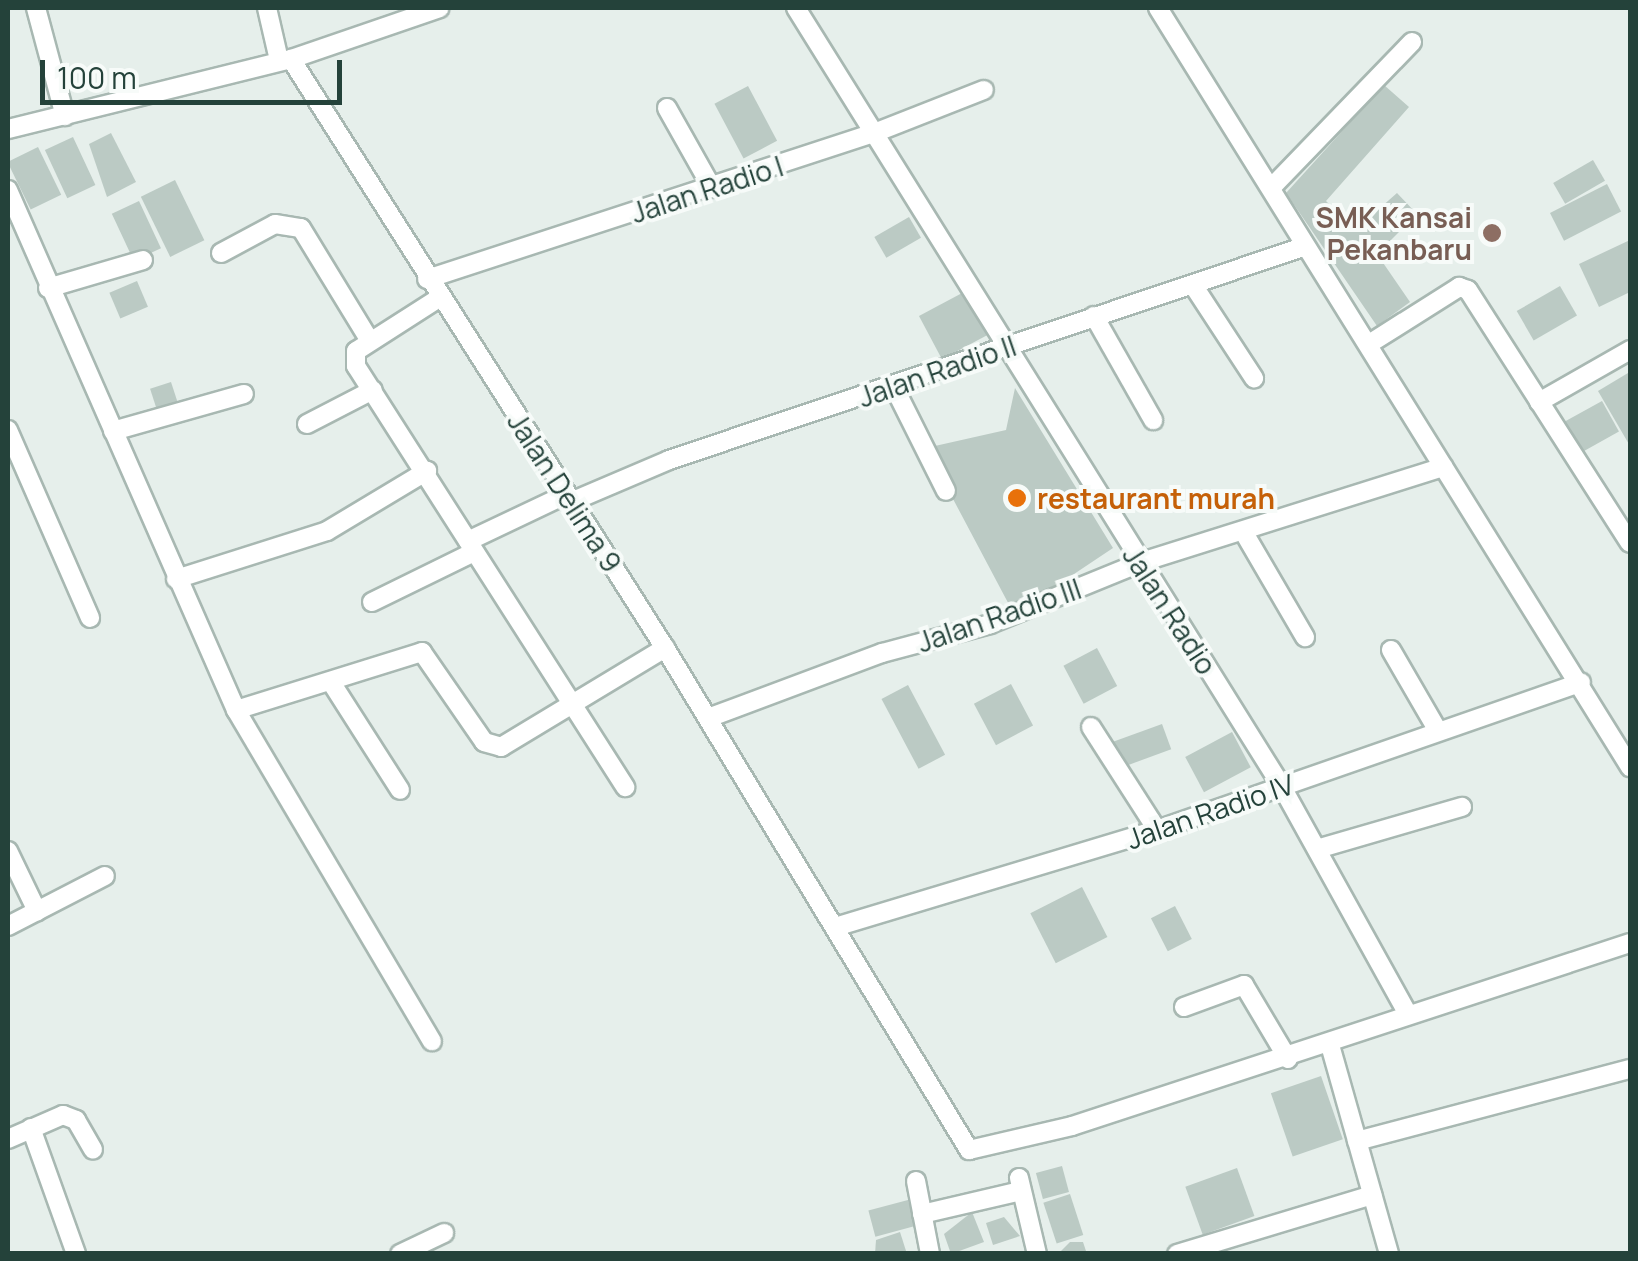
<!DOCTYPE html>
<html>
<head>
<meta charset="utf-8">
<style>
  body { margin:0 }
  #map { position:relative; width:1638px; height:1261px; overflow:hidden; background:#e6efeb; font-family:Manrope,sans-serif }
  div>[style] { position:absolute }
  .building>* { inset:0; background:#bbcac4; transform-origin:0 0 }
  .roads { filter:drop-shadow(2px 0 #a8b8b2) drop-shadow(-2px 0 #a8b8b2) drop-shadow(0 2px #a8b8b2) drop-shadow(0 -2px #a8b8b2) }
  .street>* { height:18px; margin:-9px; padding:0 9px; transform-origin:9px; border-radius:9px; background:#fff }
  .dots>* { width:28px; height:28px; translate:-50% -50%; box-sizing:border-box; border:5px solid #f7fbf9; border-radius:50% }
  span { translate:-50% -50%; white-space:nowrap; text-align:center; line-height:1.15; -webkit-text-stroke:8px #f7fbf9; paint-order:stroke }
  .street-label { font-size:28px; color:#24423a }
  .education-label { font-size:28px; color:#785e54; font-weight:700 }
  .right { translate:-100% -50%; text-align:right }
  .food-label { font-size:28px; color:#c56008; font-weight:700 }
  .left { translate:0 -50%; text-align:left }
  .frame { position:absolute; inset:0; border:10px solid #24423a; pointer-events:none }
  .scale { position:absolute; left:40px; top:60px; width:302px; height:45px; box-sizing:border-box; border:5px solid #24423a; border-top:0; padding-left:12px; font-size:30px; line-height:35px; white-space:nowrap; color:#24423a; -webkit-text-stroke:8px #f7fbf9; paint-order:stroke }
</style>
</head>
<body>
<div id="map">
  <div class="building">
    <i style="clip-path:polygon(1384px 85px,1409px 107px,1326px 201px,1355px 230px,1397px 193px,1417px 214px,1377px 254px,1410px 302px,1377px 326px,1286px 193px)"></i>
    <i style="left:748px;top:86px;width:62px;height:38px;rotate:62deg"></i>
    <i style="clip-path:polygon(111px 133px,136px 182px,107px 197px,89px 144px)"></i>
    <i style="left:73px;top:137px;width:53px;height:31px;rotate:65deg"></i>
    <i style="left:38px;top:147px;width:53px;height:34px;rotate:64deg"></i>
    <i style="left:1593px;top:160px;width:24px;height:46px;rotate:60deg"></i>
    <i style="left:175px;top:180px;width:67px;height:38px;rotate:64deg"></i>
    <i style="left:1607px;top:184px;width:31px;height:64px;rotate:63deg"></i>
    <i style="left:139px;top:201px;width:52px;height:30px;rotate:65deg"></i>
    <i style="left:909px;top:217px;width:24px;height:40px;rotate:60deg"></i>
    <i style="clip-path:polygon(1630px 240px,1630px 292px,1599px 307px,1579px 264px)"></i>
    <i style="left:137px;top:281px;width:28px;height:30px;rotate:67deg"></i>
    <i style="left:1560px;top:286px;width:34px;height:50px;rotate:60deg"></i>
    <i style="left:964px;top:292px;width:49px;height:51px;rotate:62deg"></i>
    <i style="clip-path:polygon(1628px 373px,1630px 377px,1630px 446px,1598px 391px)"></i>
    <i style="left:171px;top:382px;width:23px;height:22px;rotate:72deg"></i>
    <i style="clip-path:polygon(1015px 388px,1113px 548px,1014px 614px,926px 448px,1006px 430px)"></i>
    <i style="left:1602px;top:401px;width:35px;height:43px;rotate:61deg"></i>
    <i style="left:1097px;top:648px;width:43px;height:38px;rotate:62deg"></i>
    <i style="left:1011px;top:684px;width:47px;height:42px;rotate:62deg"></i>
    <i style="left:908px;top:685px;width:79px;height:30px;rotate:62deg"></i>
    <i style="left:1162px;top:724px;width:27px;height:52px;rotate:70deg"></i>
    <i style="left:1232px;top:732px;width:40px;height:53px;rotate:62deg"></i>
    <i style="left:1082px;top:887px;width:56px;height:58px;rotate:63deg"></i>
    <i style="left:1175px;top:906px;width:37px;height:27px;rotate:63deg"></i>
    <i style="left:1321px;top:1076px;width:67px;height:53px;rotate:71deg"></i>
    <i style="left:1062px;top:1166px;width:27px;height:27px;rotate:75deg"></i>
    <i style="left:1237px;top:1168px;width:51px;height:55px;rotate:70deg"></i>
    <i style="left:1070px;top:1194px;width:43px;height:28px;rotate:72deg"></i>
    <i style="left:908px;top:1200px;width:27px;height:41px;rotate:75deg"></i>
    <i style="clip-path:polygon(972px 1212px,984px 1242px,951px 1254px,944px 1234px)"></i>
    <i style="clip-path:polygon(1004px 1217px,1020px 1236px,993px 1245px,986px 1223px)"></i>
    <i style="clip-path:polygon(900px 1232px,907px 1254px,875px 1254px,876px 1240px)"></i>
    <i style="clip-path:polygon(1070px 1242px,1083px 1242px,1087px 1254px,1058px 1254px)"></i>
  </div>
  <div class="roads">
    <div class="street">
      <i style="left:36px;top:8px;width:112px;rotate:75deg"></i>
      <i style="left:267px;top:8px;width:53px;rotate:77deg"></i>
      <i style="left:796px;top:8px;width:918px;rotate:58.04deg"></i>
      <i style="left:1282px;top:787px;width:260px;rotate:61deg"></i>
      <i style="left:1158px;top:8px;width:894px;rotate:58.12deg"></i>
      <i style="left:291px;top:59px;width:698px;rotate:57.59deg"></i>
      <i style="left:665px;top:648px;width:587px;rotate:58.8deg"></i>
      <i style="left:969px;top:1150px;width:106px;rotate:-13.1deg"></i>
      <i style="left:1072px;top:1126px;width:587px;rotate:-18.16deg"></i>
      <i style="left:667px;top:108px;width:92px;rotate:60.6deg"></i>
      <i style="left:8px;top:129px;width:292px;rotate:-13.9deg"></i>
      <i style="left:291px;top:59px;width:157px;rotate:-18.9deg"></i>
      <i style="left:1271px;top:188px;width:203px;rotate:-46deg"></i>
      <i style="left:8px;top:190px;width:568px;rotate:66.32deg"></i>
      <i style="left:236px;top:710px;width:385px;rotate:59.4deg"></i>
      <i style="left:221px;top:253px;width:61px;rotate:-28.2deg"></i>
      <i style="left:275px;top:224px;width:26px;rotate:9deg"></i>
      <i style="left:301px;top:228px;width:132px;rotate:58.6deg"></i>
      <i style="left:427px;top:279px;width:470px;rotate:-18.1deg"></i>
      <i style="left:874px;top:133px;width:118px;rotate:-21.4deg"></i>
      <i style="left:48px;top:288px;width:99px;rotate:-16.4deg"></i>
      <i style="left:1195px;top:288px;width:108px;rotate:56.8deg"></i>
      <i style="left:439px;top:298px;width:98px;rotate:147.4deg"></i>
      <i style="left:356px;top:351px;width:15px;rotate:90deg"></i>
      <i style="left:356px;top:366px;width:500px;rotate:57.4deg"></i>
      <i style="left:1094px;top:316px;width:120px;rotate:60.4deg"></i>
      <i style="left:1369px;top:344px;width:107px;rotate:-32.3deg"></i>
      <i style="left:1459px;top:287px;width:9px;rotate:18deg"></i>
      <i style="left:1468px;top:290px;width:300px;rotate:57.4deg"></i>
      <i style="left:894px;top:387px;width:116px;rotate:63.4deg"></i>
      <i style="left:1539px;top:402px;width:105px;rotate:-29.7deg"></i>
      <i style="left:307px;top:424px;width:74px;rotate:-27.3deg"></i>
      <i style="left:8px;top:430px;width:205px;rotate:66.4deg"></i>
      <i style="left:113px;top:431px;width:136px;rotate:-15.8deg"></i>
      <i style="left:573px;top:501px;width:104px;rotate:-23.1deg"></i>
      <i style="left:669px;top:460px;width:669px;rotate:-18.57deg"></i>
      <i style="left:1243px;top:531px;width:123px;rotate:59.7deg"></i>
      <i style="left:468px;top:541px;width:107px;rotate:-25.4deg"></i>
      <i style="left:176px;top:579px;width:158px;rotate:-17.6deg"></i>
      <i style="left:327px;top:531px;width:117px;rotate:-31deg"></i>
      <i style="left:372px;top:602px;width:111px;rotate:-26.1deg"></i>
      <i style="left:1391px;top:650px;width:94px;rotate:59.9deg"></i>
      <i style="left:331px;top:682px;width:128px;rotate:57.4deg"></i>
      <i style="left:236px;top:710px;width:195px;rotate:-17.3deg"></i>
      <i style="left:422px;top:652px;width:109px;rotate:55.4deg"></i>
      <i style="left:484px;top:742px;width:18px;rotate:16deg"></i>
      <i style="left:501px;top:747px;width:192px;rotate:-31.1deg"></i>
      <i style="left:708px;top:718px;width:186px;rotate:-20.5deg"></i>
      <i style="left:882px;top:653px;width:112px;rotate:-15deg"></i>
      <i style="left:990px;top:624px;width:164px;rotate:-22.2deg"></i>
      <i style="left:1142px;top:562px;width:316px;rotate:-17.5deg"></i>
      <i style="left:1091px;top:727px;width:122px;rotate:57.3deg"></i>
      <i style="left:1317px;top:849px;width:151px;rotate:-16.2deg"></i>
      <i style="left:8px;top:851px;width:67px;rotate:64.2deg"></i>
      <i style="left:8px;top:926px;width:109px;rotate:-27.3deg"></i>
      <i style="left:835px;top:927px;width:336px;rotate:-16.8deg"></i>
      <i style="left:1157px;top:830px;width:449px;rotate:-19.2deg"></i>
      <i style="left:1184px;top:1007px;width:64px;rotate:-20.1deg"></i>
      <i style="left:1244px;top:985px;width:86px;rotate:59.3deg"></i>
      <i style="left:1330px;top:1045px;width:217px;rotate:74.2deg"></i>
      <i style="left:31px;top:1128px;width:134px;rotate:70.3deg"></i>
      <i style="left:8px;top:1139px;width:60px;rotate:-23.6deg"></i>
      <i style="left:63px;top:1115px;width:14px;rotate:21deg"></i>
      <i style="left:76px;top:1120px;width:34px;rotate:60deg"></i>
      <i style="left:1357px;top:1141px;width:282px;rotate:-14.8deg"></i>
      <i style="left:1019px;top:1178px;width:78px;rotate:76.7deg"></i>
      <i style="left:916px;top:1181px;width:74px;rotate:79.1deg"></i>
      <i style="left:922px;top:1214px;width:102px;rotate:-13.1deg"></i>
      <i style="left:400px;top:1254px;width:49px;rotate:-25.5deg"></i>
      <i style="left:1177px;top:1254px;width:204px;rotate:-16.8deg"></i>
    </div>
  </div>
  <div class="dots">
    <i style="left:1492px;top:233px;background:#8d6e63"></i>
    <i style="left:1017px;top:498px;background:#e8710a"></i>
  </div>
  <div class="street-label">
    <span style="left:707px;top:189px;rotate:-18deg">Jalan Radio I</span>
    <span style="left:937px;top:371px;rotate:-19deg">Jalan Radio II</span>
    <span style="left:565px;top:492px;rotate:57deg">Jalan Delima 9</span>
    <span style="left:1170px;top:610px;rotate:57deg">Jalan Radio</span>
    <span style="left:999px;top:615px;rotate:-19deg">Jalan Radio III</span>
    <span style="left:1210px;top:811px;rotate:-19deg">Jalan Radio IV</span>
  </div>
  <div class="education-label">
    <span class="right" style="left:1472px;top:233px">SMK Kansai<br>Pekanbaru</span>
  </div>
  <div class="food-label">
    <span class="left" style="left:1037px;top:498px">restaurant murah</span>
  </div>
  <div class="frame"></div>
  <div class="scale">100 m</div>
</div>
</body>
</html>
